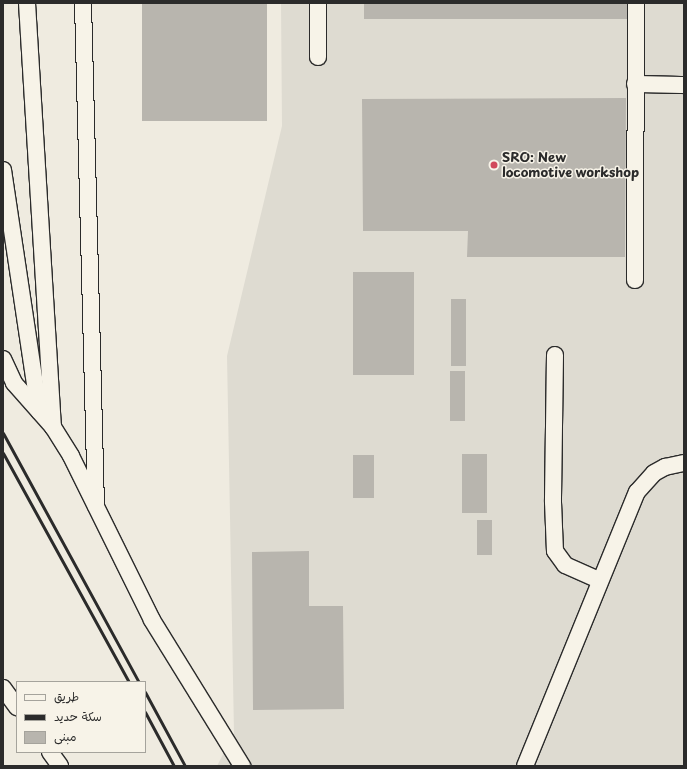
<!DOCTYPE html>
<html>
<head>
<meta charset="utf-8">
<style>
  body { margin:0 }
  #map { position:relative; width:687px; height:769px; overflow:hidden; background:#efebe0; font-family:"Playpen Sans","Playpen Sans Arabic",sans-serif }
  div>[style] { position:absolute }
  .built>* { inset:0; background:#dedbd1 }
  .building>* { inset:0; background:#b8b5ae; transform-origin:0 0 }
  .roads { filter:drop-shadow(1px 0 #2b2b2b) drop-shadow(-1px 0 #2b2b2b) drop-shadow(0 1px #2b2b2b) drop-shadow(0 -1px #2b2b2b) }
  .minor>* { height:16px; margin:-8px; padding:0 8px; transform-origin:8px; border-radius:8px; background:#f7f3e8 }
  .rail>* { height:3px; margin:-1.5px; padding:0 1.5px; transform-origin:1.5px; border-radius:1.5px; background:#2b2b2b }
  .dots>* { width:11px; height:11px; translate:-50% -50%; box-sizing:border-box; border:2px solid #f7f3e8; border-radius:50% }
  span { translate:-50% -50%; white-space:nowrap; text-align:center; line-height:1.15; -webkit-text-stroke:3px #f7f3e8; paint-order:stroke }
  .poi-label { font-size:13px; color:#2b2b2b; font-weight:700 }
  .left { translate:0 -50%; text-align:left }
  .frame { position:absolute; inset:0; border:4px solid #2b2b2b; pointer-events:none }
  .legend { position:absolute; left:16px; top:681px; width:130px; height:72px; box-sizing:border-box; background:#f7f3e8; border:1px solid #a5a39c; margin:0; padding:5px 7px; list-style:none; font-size:12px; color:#2b2b2b }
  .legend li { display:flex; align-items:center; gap:8px; height:20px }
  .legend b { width:20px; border:1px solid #a5a39c }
</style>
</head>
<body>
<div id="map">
  <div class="built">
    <i style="clip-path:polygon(281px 3px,684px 3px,684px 766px,217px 766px,234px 733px,227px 356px,282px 126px)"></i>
  </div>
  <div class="building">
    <i style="left:142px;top:3px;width:125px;height:118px"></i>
    <i style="left:364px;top:3px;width:263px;height:16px"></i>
    <i style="clip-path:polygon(626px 98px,625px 257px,467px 257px,468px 231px,363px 231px,362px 99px)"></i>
    <i style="left:353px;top:272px;width:61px;height:103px"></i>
    <i style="left:451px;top:299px;width:15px;height:67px"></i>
    <i style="left:450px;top:371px;width:15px;height:50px"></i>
    <i style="left:462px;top:454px;width:25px;height:59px"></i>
    <i style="left:353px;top:455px;width:21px;height:43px"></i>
    <i style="left:477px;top:520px;width:15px;height:35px"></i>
    <i style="clip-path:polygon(309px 551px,309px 606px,343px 606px,344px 709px,253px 710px,252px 552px)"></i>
  </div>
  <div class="roads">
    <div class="minor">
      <i style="left:27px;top:3px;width:425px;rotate:86.5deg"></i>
      <i style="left:83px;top:3px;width:503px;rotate:88.52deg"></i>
      <i style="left:318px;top:3px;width:54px;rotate:90deg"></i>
      <i style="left:635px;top:84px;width:49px;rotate:1.2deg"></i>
      <i style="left:3px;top:170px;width:244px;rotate:81.5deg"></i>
      <i style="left:635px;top:280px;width:277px;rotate:-89.8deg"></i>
      <i style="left:555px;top:355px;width:147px;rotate:90.8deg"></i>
      <i style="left:553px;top:502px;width:49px;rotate:87.7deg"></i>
      <i style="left:555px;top:551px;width:17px;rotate:54deg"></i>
      <i style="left:565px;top:565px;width:37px;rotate:24deg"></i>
      <i style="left:3px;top:359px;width:26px;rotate:65deg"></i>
      <i style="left:14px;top:383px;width:59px;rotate:48.4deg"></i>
      <i style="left:53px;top:427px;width:34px;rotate:58deg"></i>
      <i style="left:71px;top:456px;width:183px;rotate:63.7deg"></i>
      <i style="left:152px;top:620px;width:172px;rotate:58.3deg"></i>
      <i style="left:3px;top:688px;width:24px;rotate:54deg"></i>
      <i style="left:50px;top:752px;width:17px;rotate:54deg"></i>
      <i style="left:525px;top:766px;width:296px;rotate:-67.8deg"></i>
      <i style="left:637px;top:492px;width:25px;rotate:-48deg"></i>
      <i style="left:654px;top:473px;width:13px;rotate:-29deg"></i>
      <i style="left:665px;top:467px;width:19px;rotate:-12deg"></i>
    </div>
  </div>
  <div class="rail">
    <i style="left:3px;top:433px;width:284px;rotate:61.4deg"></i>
    <i style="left:3px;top:453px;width:261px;rotate:61.2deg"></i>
    <i style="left:145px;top:692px;width:84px;rotate:61.6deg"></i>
    <i style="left:145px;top:712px;width:61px;rotate:61.8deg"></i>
  </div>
  <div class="dots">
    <i style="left:494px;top:165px;background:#d1495b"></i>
  </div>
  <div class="poi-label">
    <span class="left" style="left:502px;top:165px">SRO: New<br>locomotive workshop</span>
  </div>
  <div class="frame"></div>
  <ul class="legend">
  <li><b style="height:5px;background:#f7f3e8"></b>طريق</li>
  <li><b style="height:5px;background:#2b2b2b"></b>سكة حديد</li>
  <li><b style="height:11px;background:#b8b5ae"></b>مبنى</li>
  </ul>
</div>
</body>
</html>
